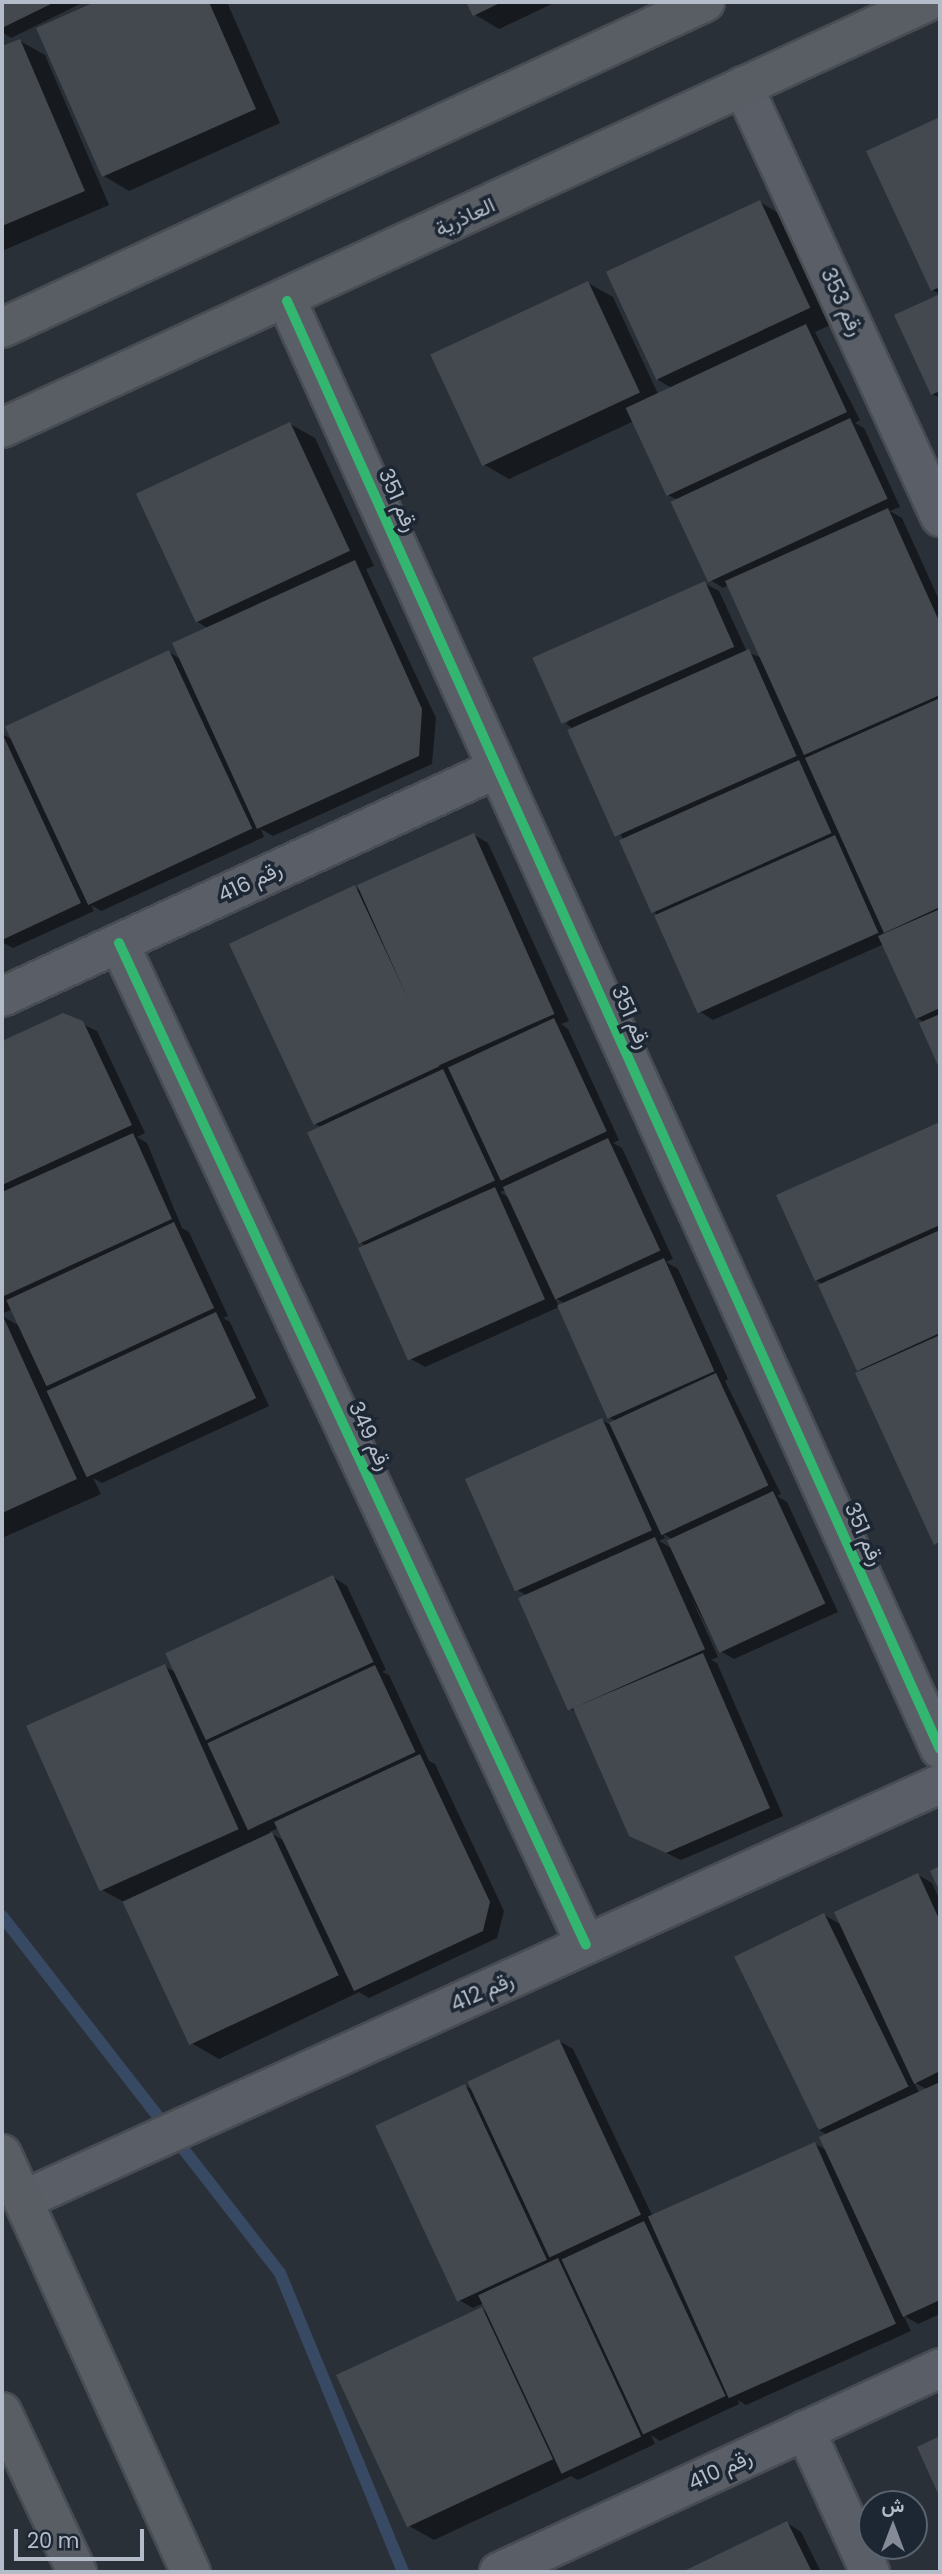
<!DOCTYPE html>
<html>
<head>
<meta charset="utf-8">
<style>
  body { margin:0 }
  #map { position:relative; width:942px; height:2574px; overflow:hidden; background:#2a3038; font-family:Poppins,Vazirmatn,sans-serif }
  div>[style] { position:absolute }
  .shadow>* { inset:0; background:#0007 }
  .stream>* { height:12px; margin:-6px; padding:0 6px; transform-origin:6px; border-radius:6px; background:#384963 }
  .building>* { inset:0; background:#444950; transform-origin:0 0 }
  .roads { filter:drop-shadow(2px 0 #484c53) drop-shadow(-2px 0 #484c53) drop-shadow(0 2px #484c53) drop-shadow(0 -2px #484c53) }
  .street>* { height:38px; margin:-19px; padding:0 19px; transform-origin:19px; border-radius:19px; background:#5a5e66 }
  .secondary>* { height:38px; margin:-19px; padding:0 19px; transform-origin:19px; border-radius:19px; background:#595d64 }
  .cycleway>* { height:10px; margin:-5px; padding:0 5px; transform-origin:5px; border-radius:5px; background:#33b770 }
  span { translate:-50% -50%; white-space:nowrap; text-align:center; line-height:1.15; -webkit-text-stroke:7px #1d2633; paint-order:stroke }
  .street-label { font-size:21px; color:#b4bcc9 }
  .frame { position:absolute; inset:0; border:4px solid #b4bcc9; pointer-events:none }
  .north { position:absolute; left:858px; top:2490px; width:70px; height:70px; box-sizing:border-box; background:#1d2633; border:2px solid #59626f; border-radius:50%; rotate:0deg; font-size:19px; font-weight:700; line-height:28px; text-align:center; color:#b4bcc9 }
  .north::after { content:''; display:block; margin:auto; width:24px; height:32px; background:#848b96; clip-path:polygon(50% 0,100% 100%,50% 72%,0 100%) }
  .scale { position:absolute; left:14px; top:2529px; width:130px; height:32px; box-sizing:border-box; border:4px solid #b4bcc9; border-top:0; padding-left:9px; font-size:21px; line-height:24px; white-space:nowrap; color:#b4bcc9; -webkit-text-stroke:5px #1d2633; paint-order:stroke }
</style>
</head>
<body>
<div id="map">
  <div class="shadow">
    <i style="clip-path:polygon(2px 2px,84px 2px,11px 38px,2px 32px)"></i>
    <i style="clip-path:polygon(99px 2px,227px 2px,280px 123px,129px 191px,104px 176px,38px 29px)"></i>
    <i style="clip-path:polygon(468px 2px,556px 2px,499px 29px,474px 14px)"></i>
    <i style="clip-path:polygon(20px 41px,45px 55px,109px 205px,2px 251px,2px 48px)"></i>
    <i style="clip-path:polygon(940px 118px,940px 294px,932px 290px,868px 152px)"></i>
    <i style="clip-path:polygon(760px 202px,785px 217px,835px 323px,815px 332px,860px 420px,855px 423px,864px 428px,900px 507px,890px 511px,902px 518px,940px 602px,940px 1066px,921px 1024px,925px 1023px,917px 1018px,884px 944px,713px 1020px,699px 1011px,574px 729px,566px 724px,704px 583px,719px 591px,747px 652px,762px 658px,728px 585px,723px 588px,709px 579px,676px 499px,668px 495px,634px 421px,509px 479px,483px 464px,588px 283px,613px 297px,658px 394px,672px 388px,658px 380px)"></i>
    <i style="clip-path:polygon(940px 296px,940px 398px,932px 394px,897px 316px)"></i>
    <i style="clip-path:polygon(290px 424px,315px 438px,374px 566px,366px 569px,436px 718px,432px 764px,273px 836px,261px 829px,264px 837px,101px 911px,91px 905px,94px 911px,13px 948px,2px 942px,2px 734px,13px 740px,169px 652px,182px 660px,209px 629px,196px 621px)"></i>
    <i style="clip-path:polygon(evenodd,474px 835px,488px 843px,569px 1021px,561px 1024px,568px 1029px,619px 1140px,613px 1143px,622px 1148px,673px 1259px,666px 1262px,678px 1269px,728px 1379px,725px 1381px,781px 1494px,777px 1496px,787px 1502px,838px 1612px,734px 1659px,720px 1651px,691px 1597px,718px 1657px,711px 1660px,717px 1663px,783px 1816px,681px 1860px,645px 1843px,577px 1713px,569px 1708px,526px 1595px,516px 1589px,602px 1420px,614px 1427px,616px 1421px,610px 1418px,566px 1304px,555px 1298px,559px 1307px,425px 1367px,411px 1359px,368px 1247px,360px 1242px,321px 1127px,312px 1122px,355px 887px,362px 892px,474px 835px,506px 1190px,509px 1198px,500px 1192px,506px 1190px,474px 835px,663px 1534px,672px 1539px,673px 1549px,659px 1541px,665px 1538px,663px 1534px)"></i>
    <i style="clip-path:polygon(63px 1015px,97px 1031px,145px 1133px,137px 1137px,147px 1143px,182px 1228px,189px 1232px,228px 1316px,223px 1318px,230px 1322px,269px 1406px,102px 1483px,93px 1478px,101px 1494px,2px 1538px,2px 1316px,21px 1327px,12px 1309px,2px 1314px,2px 1043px)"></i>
    <i style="clip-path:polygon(940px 1124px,940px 1546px,935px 1543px,824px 1285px,816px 1280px,778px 1196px)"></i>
    <i style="clip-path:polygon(evenodd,333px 1577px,347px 1586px,386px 1670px,382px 1672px,389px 1675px,429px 1761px,435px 1764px,504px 1911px,497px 1938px,369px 1998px,359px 1992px,219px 2059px,193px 2044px,126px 1903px,102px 1890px,164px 1666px,175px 1672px,333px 1577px,279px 1828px,286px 1842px,269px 1832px,279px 1828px)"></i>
    <i style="clip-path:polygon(evenodd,918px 1875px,932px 1883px,940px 1901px,940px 2314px,918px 2324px,903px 2315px,911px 2331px,746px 2405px,738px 2400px,739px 2404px,660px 2441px,651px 2435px,655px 2444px,578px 2480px,571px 2476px,434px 2540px,409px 2526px,482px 2309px,489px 2313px,484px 2303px,473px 2308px,459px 2300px,465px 2086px,475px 2091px,559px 2041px,573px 2049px,653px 2217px,815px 2144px,828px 2151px,828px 2135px,817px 2129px,824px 1915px,842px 1925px,918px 1875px,914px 2082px,928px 2090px,919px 2093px,914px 2082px)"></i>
    <i style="clip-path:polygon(787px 2523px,801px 2532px,821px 2572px,686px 2572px)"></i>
  </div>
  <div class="stream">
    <i style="left:2px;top:1916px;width:452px;rotate:52.1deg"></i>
    <i style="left:280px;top:2273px;width:323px;rotate:67.6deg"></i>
  </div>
  <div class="building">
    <i style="clip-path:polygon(2px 2px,55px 2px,2px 28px)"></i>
    <i style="clip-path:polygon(95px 2px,209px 2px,256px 109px,102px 177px,36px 28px)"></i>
    <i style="clip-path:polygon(466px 2px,502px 2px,473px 16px)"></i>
    <i style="clip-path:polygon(20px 39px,85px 191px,2px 226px,2px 46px)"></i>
    <i style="clip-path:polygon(940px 117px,940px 287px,931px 291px,866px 151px)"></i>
    <i style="left:760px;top:200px;width:119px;height:170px;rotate:65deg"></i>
    <i style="left:588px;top:281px;width:123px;height:174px;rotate:65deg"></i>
    <i style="clip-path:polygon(940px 294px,940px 391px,931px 395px,894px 315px)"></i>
    <i style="left:806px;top:324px;width:97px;height:199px;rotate:65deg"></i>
    <i style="left:850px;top:418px;width:89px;height:198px;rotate:65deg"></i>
    <i style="left:290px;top:422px;width:142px;height:170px;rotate:65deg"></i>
    <i style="clip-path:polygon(888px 508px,940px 623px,940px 695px,804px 755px,725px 581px)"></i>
    <i style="clip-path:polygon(355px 560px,422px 709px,419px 756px,257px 829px,172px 643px)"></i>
    <i style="left:705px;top:581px;width:72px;height:189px;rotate:66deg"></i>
    <i style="left:749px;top:649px;width:117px;height:199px;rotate:66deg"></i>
    <i style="left:169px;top:650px;width:197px;height:181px;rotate:65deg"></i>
    <i style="clip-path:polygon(940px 698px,940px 907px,884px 933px,805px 758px)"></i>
    <i style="clip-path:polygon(2px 733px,81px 903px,2px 940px)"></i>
    <i style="left:799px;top:760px;width:80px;height:197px;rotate:66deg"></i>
    <i style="left:474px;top:833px;width:198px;height:128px;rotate:66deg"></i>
    <i style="left:835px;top:835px;width:107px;height:198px;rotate:66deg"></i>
    <i style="left:355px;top:885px;width:200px;height:139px;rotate:65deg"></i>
    <i style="clip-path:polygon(940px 909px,940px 1008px,916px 1019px,878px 936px)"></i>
    <i style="clip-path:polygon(63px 1013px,83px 1021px,132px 1125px,2px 1185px,2px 1041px)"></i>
    <i style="clip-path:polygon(940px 1014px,940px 1070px,919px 1023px)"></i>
    <i style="left:554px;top:1018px;width:125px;height:117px;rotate:65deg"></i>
    <i style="left:443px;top:1069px;width:123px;height:150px;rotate:65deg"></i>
    <i style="clip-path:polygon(940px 1122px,940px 1225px,815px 1281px,776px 1195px)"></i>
    <i style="clip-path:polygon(133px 1133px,172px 1219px,4px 1296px,2px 1192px)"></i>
    <i style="left:608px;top:1138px;width:124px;height:116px;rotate:65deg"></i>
    <i style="left:495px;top:1187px;width:123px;height:150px;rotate:66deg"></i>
    <i style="left:174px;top:1222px;width:95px;height:185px;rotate:65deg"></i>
    <i style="clip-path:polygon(940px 1230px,940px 1333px,857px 1371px,818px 1285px)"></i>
    <i style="left:664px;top:1258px;width:124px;height:117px;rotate:66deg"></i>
    <i style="left:216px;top:1312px;width:95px;height:187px;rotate:65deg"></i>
    <i style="clip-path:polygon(2px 1314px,77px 1479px,2px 1513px)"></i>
    <i style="clip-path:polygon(940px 1335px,940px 1542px,934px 1545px,855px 1373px)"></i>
    <i style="left:716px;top:1373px;width:124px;height:118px;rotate:65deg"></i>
    <i style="left:602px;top:1418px;width:123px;height:150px;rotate:66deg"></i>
    <i style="left:773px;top:1491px;width:124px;height:117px;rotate:65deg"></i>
    <i style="left:655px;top:1537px;width:123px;height:150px;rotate:66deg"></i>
    <i style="left:333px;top:1575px;width:96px;height:185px;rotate:65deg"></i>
    <i style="clip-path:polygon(703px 1653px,770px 1808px,666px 1853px,629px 1836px,573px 1708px)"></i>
    <i style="left:165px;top:1664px;width:181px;height:152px;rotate:66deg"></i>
    <i style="left:375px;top:1665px;width:96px;height:185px;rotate:65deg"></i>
    <i style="clip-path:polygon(420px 1754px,490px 1902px,483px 1931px,354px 1991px,274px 1822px)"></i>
    <i style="left:272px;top:1832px;width:158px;height:165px;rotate:65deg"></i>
    <i style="clip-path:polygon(940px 1866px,940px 1892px,930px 1871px)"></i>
    <i style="clip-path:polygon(918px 1873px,940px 1921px,940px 2071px,914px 2084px,834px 1912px)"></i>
    <i style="left:824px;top:1913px;width:193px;height:100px;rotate:64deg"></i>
    <i style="left:559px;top:2039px;width:194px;height:101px;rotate:65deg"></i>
    <i style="clip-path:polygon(940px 2082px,940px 2300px,903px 2317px,819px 2137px)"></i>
    <i style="left:465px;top:2084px;width:194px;height:99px;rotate:65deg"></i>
    <i style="left:815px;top:2142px;width:199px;height:183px;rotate:66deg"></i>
    <i style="left:644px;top:2221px;width:193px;height:91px;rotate:65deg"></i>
    <i style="left:558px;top:2258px;width:197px;height:88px;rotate:65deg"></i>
    <i style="left:482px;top:2307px;width:168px;height:161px;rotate:65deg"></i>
    <i style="clip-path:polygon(940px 2436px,940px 2498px,917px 2447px)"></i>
    <i style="clip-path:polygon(787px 2521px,812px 2572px,682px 2572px)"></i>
  </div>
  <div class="roads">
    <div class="street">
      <i style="left:743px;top:86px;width:474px;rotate:65.4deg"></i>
      <i style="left:287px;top:301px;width:1588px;rotate:65.73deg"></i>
      <i style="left:119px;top:943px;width:1105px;rotate:65.01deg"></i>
      <i style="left:2px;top:997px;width:546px;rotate:-24.78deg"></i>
      <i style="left:23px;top:2200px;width:1007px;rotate:-24.4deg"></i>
      <i style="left:805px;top:2430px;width:156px;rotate:65.4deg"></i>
      <i style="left:499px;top:2572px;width:486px;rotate:-24.8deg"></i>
    </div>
    <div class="secondary">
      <i style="left:2px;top:328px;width:775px;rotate:-24.88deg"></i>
      <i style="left:2px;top:428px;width:1018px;rotate:-24.73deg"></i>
      <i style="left:2px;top:2154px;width:459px;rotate:65.7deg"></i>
      <i style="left:2px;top:2412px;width:177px;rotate:64.9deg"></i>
    </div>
  </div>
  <div class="cycleway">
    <i style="left:287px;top:301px;width:1588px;rotate:65.73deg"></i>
    <i style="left:119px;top:943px;width:1105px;rotate:65.01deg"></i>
  </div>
  <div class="street-label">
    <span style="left:465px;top:217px;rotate:-25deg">العاذرية</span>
    <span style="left:842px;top:302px;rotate:65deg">رقم 353</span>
    <span style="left:398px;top:500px;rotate:66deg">رقم 351</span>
    <span style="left:250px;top:882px;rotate:-25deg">رقم 416</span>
    <span style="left:631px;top:1017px;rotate:66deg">رقم 351</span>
    <span style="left:370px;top:1436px;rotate:65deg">رقم 349</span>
    <span style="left:864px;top:1534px;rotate:66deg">رقم 351</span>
    <span style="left:482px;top:1992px;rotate:-24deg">رقم 412</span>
    <span style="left:720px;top:2470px;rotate:-25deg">رقم 410</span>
  </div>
  <div class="frame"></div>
  <div class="north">ش</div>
  <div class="scale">20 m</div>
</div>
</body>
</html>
